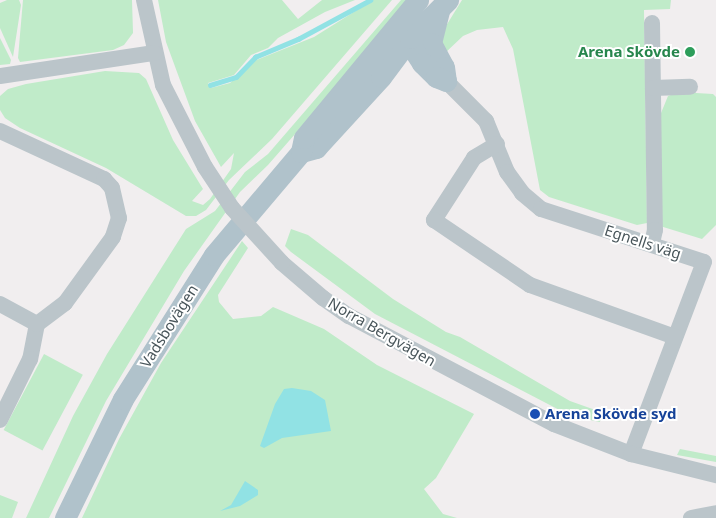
<!DOCTYPE html>
<html>
<head>
<meta charset="utf-8">
<style>
  body { margin:0 }
  #map { position:relative; width:716px; height:518px; overflow:hidden; background:#f1eeef; font-family:"Noto Sans",sans-serif }
  div>[style] { position:absolute }
  .green>* { inset:0; background:#c0ebc9; transform-origin:0 0 }
  .water>* { inset:0; background:#91e2e4 }
  .stream>* { height:4.5px; margin:-2.25px; padding:0 2.25px; transform-origin:2.25px; border-radius:2.25px; background:#91e2e4 }
  .minor>* { height:16px; margin:-8px; padding:0 8px; transform-origin:8px; border-radius:8px; background:#bbc5ca }
  .major>* { height:21px; margin:-10.5px; padding:0 10.5px; transform-origin:10.5px; border-radius:10.5px; background:#b0c2cb }
  .minor-bridge>* { height:16px; margin:-8px; padding:0 8px; transform-origin:8px; border-radius:8px; background:#bbc5ca }
  .dots>* { width:14px; height:14px; translate:-50% -50%; box-sizing:border-box; border:2px solid #fff; border-radius:50% }
  span { translate:-50% -50%; white-space:nowrap; text-align:center; line-height:1.15; -webkit-text-stroke:4px #fff; paint-order:stroke }
  .leisure-label { font-size:15px; color:#27864d; font-weight:700 }
  .right { translate:-100% -50%; text-align:right }
  .street-label { font-size:15px; color:#48555a }
  .transit-label { font-size:15px; color:#164399; font-weight:700 }
  .left { translate:0 -50%; text-align:left }
</style>
</head>
<body>
<div id="map">
  <div class="green">
    <i style="clip-path:polygon(7px 0,19px 0,21px 5px,13px 57px,0 28px,0 3px)"></i>
    <i style="clip-path:polygon(23px 0,132px 0,133px 33px,124px 45px,113px 50px,20px 62px,18px 58px)"></i>
    <i style="clip-path:polygon(158px 0,282px 0,298px 19px,322px 0,355px 0,325px 12px,278px 38px,268px 48px,251px 55px,234px 75px,208px 83px,211px 88px,230px 83px,254px 61px,314px 37px,373px 0,392px 0,272px 139px,229px 180px,206px 210px,196px 216px,186px 216px,106px 168px,20px 128px,5px 118px,0 110px,0 96px,8px 89px,26px 84px,105px 71px,139px 73px,146px 79px,173px 140px,203px 189px,192px 201px,203px 205px,210px 199px,231px 169px,234px 153px,221px 167px,195px 121px,166px 42px)"></i>
    <i style="clip-path:polygon(401px 0,412px 0,268px 165px,240px 192px,184px 271px,106px 401px,49px 518px,26px 518px,73px 416px,107px 354px,186px 229px,215px 211px,245px 172px,268px 154px)"></i>
    <i style="clip-path:polygon(462px 0,671px 0,670px 9px,644px 10px,647px 223px,637px 225px,549px 197px,540px 190px,513px 49px,503px 27px,477px 30px,463px 36px,444px 54px,441px 34px)"></i>
    <i style="clip-path:polygon(0 38px,11px 60px,10px 64px,0 65px)"></i>
    <i style="clip-path:polygon(679px 92px,713px 94px,716px 97px,716px 225px,702px 239px,660px 226px,659px 118px,668px 96px)"></i>
    <i style="clip-path:polygon(291px 229px,308px 235px,393px 299px,446px 332px,460px 337px,570px 401px,601px 412px,600px 422px,571px 416px,375px 314px,291px 252px,285px 246px)"></i>
    <i style="clip-path:polygon(242px 241px,248px 248px,218px 295px,219px 302px,233px 319px,261px 316px,273px 307px,324px 329px,377px 365px,474px 414px,436px 478px,424px 489px,443px 514px,457px 518px,82px 518px,119px 439px,161px 363px)"></i>
    <i style="left:44px;top:354px;width:44px;height:86px;rotate:28deg"></i>
    <i style="clip-path:polygon(680px 449px,716px 456px,716px 462px,677px 455px)"></i>
    <i style="clip-path:polygon(0 495px,18px 502px,12px 518px,0 518px)"></i>
  </div>
  <div class="water">
    <i style="clip-path:polygon(292px 388px,311px 391px,325px 400px,331px 431px,282px 438px,264px 448px,260px 446px,275px 404px,284px 389px)"></i>
    <i style="clip-path:polygon(245px 481px,258px 490px,258px 495px,240px 506px,220px 511px,231px 505px)"></i>
  </div>
  <div class="stream">
    <i style="left:210px;top:85px;width:27px;rotate:-17deg"></i>
    <i style="left:236px;top:77px;width:28px;rotate:-46deg"></i>
    <i style="left:255px;top:57px;width:47px;rotate:-22.7deg"></i>
    <i style="left:298px;top:39px;width:82px;rotate:-28.4deg"></i>
  </div>
  <div class="minor">
    <i style="left:144px;top:0;width:87px;rotate:77.4deg"></i>
    <i style="left:163px;top:85px;width:92px;rotate:62.9deg"></i>
    <i style="left:652px;top:23px;width:207px;rotate:89.2deg"></i>
    <i style="left:655px;top:230px;width:13px;rotate:103deg"></i>
    <i style="left:0;top:76px;width:156px;rotate:-8.5deg"></i>
    <i style="left:446px;top:81px;width:57px;rotate:45deg"></i>
    <i style="left:486px;top:121px;width:55px;rotate:67.6deg"></i>
    <i style="left:507px;top:172px;width:26px;rotate:54deg"></i>
    <i style="left:522px;top:193px;width:25px;rotate:40deg"></i>
    <i style="left:541px;top:209px;width:171px;rotate:18deg"></i>
    <i style="left:704px;top:262px;width:205px;rotate:110.8deg"></i>
    <i style="left:653px;top:88px;width:37px;rotate:-2deg"></i>
    <i style="left:0;top:131px;width:115px;rotate:24.8deg"></i>
    <i style="left:104px;top:179px;width:12px;rotate:48deg"></i>
    <i style="left:112px;top:188px;width:31px;rotate:77deg"></i>
    <i style="left:119px;top:218px;width:20px;rotate:108deg"></i>
    <i style="left:113px;top:237px;width:82px;rotate:126deg"></i>
    <i style="left:65px;top:303px;width:35px;rotate:143deg"></i>
    <i style="left:37px;top:324px;width:36px;rotate:101deg"></i>
    <i style="left:30px;top:359px;width:68px;rotate:116.2deg"></i>
    <i style="left:497px;top:144px;width:27px;rotate:149deg"></i>
    <i style="left:474px;top:158px;width:74px;rotate:122.8deg"></i>
    <i style="left:434px;top:220px;width:116px;rotate:34.1deg"></i>
    <i style="left:530px;top:285px;width:154px;rotate:19.7deg"></i>
    <i style="left:282px;top:263px;width:54px;rotate:40.5deg"></i>
    <i style="left:323px;top:298px;width:32px;rotate:35deg"></i>
    <i style="left:349px;top:316px;width:232px;rotate:27.8deg"></i>
    <i style="left:554px;top:424px;width:83px;rotate:21.3deg"></i>
    <i style="left:631px;top:454px;width:88px;rotate:13.9deg"></i>
    <i style="left:0;top:304px;width:42px;rotate:28.4deg"></i>
    <i style="left:691px;top:518px;width:25px;rotate:-11deg"></i>
  </div>
  <div class="major">
    <i style="left:439px;top:11px;width:33px;rotate:104deg"></i>
    <i style="left:431px;top:43px;width:27px;rotate:62deg"></i>
    <i style="left:444px;top:67px;width:14px;rotate:82deg"></i>
    <i style="left:411px;top:27px;width:22px;rotate:85deg"></i>
    <i style="left:413px;top:49px;width:17px;rotate:57deg"></i>
    <i style="left:422px;top:63px;width:20px;rotate:45deg"></i>
    <i style="left:436px;top:77px;width:11px;rotate:22deg"></i>
    <i style="left:301px;top:152px;width:16px;rotate:-15deg"></i>
    <i style="left:316px;top:148px;width:96px;rotate:-47.5deg"></i>
    <i style="left:381px;top:77px;width:49px;rotate:-53.4deg"></i>
    <i style="left:410px;top:38px;width:54px;rotate:-45deg"></i>
    <i style="left:65px;top:518px;width:132px;rotate:-64deg"></i>
    <i style="left:123px;top:399px;width:170px;rotate:-57.7deg"></i>
    <i style="left:214px;top:255px;width:135px;rotate:-49.8deg"></i>
    <i style="left:301px;top:152px;width:14px;rotate:-78deg"></i>
    <i style="left:304px;top:138px;width:179px;rotate:-50.4deg"></i>
  </div>
  <div class="minor-bridge">
    <i style="left:205px;top:167px;width:49px;rotate:56.6deg"></i>
    <i style="left:232px;top:208px;width:74px;rotate:47.7deg"></i>
  </div>
  <div class="dots">
    <i style="left:690px;top:52px;background:#2e9e5b"></i>
    <i style="left:535px;top:414px;background:#1a4fb4"></i>
  </div>
  <div class="leisure-label">
    <span class="right" style="left:680px;top:52px">Arena Skövde</span>
  </div>
  <div class="street-label">
    <span style="left:643px;top:242px;rotate:18deg">Egnells väg</span>
    <span style="left:169px;top:326px;rotate:-58deg">Vadsbovägen</span>
    <span style="left:382px;top:332px;rotate:30deg">Norra Bergvägen</span>
  </div>
  <div class="transit-label">
    <span class="left" style="left:545px;top:414px">Arena Skövde syd</span>
  </div>
</div>
</body>
</html>
